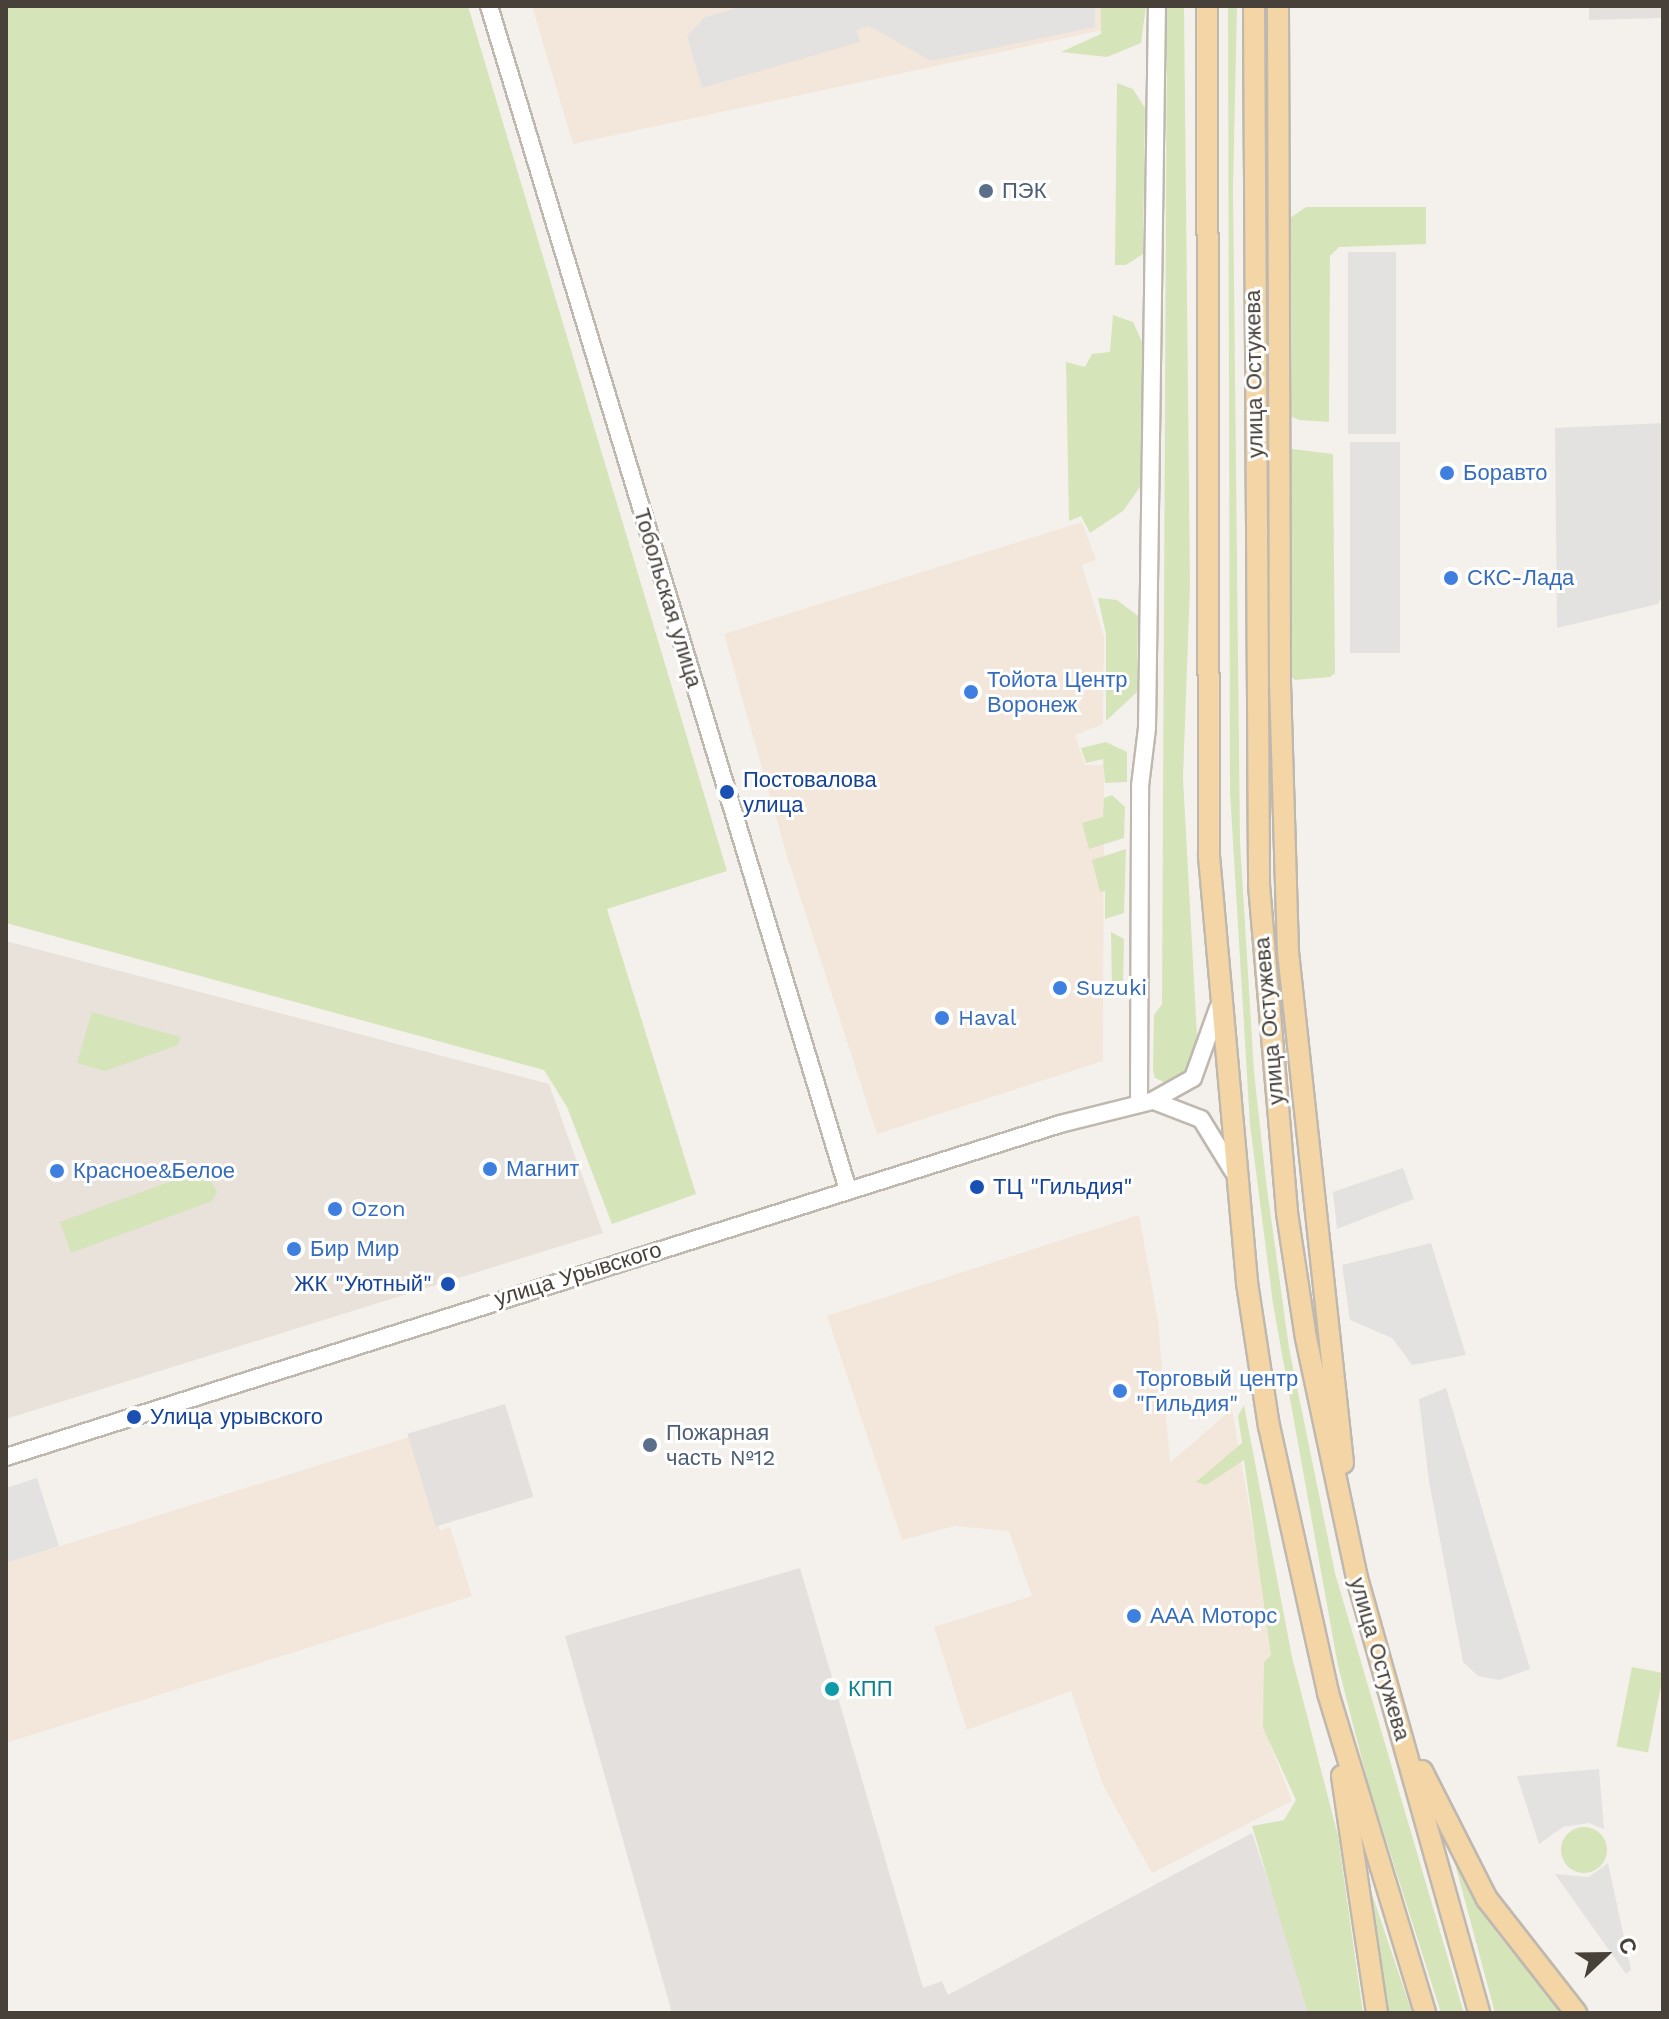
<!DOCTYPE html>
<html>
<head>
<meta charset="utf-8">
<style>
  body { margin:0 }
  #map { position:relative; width:1669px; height:2019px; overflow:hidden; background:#f4f1ec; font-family:"Work Sans",sans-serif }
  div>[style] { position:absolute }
  .residential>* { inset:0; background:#e8e2db }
  .commercial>* { inset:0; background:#f3e6da }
  .industrial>* { inset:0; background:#e4e0dd; transform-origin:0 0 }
  .green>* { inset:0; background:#d6e4b9; transform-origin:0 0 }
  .round { border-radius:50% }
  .parking>* { inset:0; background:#e4e2e0; transform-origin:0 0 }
  .roads { filter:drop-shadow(2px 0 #bfb8af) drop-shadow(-2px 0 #bfb8af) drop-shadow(0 2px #bfb8af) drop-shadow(0 -2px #bfb8af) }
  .minor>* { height:16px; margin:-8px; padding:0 8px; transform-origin:8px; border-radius:8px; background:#fff }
  .major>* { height:20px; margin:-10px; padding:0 10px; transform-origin:10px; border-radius:10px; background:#f4d5a5 }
  .dots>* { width:22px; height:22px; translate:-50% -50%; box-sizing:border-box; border:4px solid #fff; border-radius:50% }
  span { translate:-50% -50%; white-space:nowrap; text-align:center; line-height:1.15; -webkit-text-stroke:6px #fff; paint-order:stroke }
  .service-label { font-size:22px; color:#4e5e75 }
  .left { translate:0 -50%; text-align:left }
  .street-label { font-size:22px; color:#48413a }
  .shop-label { font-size:22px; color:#366cbe }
  .transit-label { font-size:22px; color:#164399 }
  .right { translate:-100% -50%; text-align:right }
  .culture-label { font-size:22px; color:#0d838f }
  .frame { position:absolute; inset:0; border:8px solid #48413a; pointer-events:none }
  .north { position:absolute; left:1565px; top:1915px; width:80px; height:80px; -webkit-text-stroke:6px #fff; paint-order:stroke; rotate:68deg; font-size:22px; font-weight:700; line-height:32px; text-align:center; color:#48413a }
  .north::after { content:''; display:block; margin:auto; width:28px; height:36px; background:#48413a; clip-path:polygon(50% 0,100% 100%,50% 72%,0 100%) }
</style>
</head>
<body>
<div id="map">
  <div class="residential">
    <i style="clip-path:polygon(6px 941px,549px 1084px,603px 1233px,6px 1419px)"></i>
  </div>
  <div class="commercial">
    <i style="clip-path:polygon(532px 6px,1121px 6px,1121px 26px,573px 144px)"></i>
    <i style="clip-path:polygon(1082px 522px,1096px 560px,1082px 565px,1104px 637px,1103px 724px,1075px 735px,1085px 765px,1104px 765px,1103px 1061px,877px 1134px,787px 856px,724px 634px)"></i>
    <i style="clip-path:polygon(1139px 1215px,1158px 1321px,1170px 1463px,1232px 1409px,1276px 1662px,1266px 1733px,1292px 1801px,1152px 1873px,1103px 1785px,1071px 1691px,967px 1730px,934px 1627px,1032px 1596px,1009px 1531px,955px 1526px,902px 1540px,827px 1316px)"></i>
    <i style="clip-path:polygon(409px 1437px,440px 1531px,450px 1527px,472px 1596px,6px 1743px,6px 1563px)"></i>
  </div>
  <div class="industrial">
    <i style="clip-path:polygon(1589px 6px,1663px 6px,1663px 18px,1589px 20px)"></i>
    <i style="left:505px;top:1404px;width:97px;height:102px;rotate:73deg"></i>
    <i style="clip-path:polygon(800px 1568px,923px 1988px,942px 1981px,948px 1995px,1252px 1833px,1313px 2013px,672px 2013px,565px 1636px)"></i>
  </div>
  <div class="green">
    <i style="clip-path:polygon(6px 6px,468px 6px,727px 871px,607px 909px,696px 1194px,612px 1224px,567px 1107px,544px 1070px,6px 923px)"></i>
    <i style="clip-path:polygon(1101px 6px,1146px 6px,1141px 43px,1107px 57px,1061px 52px,1101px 34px)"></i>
    <i style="clip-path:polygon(1167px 6px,1184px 6px,1190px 585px,1183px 778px,1197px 1035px,1190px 1071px,1169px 1084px,1155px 1078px,1153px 1070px,1154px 1015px,1162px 1004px)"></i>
    <i style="clip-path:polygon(1228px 6px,1237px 6px,1233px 188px,1240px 842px,1254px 1072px,1266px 1181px,1289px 1348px,1335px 1573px,1464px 2013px,1441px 2013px,1368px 1783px,1338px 1666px,1273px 1304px,1250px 1125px,1230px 792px)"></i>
    <i style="clip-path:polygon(1117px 83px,1133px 89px,1145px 108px,1143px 254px,1126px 265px,1115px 265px)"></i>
    <i style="clip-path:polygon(1306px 207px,1426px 207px,1426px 244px,1339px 247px,1330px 256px,1329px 422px,1299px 420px,1285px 413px,1287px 220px)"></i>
    <i style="clip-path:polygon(1113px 315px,1133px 322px,1143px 344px,1140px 487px,1123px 511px,1090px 533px,1081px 516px,1069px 521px,1066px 362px,1085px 367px,1092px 354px,1110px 352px)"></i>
    <i style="clip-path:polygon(1292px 449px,1333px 454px,1335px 673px,1330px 677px,1295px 680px,1287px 673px,1287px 462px)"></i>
    <i style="clip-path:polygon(1098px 598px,1117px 600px,1138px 616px,1137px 692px,1106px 721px,1106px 634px)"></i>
    <i style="clip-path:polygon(1106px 742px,1127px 752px,1127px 782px,1105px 783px,1103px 759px,1086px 763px,1081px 748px)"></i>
    <i style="clip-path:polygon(1112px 795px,1125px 807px,1124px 838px,1089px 849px,1082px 823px,1103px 817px,1104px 798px)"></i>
    <i style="clip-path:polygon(1126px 849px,1124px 913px,1105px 919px,1105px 891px,1100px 892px,1092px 860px)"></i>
    <i style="clip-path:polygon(1111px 932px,1124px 939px,1123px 985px,1112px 990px)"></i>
    <i style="clip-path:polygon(92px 1012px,180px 1037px,178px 1045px,105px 1071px,77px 1063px)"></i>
    <i style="clip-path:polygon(204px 1169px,217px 1192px,212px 1201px,71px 1253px,60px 1222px)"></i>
    <i style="clip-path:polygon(1244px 1405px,1292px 1657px,1338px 1836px,1363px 2013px,1308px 2013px,1252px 1826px,1284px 1820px,1296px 1800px,1263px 1728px,1264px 1662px,1271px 1655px,1244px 1460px,1206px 1485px,1196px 1482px,1242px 1443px,1238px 1416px)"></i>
    <i style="left:1632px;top:1667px;width:32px;height:81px;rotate:11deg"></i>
    <i class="round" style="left:1561px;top:1827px;width:46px;height:46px"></i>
    <i style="clip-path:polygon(1454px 1860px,1497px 1933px,1563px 2013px,1495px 2013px)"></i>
    <i style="clip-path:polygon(1369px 1885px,1412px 2013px,1388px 2013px)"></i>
  </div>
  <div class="parking">
    <i style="clip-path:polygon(745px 6px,1095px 6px,1095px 27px,931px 61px,869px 26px,857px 30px,860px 42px,702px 88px,687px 36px,705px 17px)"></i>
    <i style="left:1396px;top:252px;width:182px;height:48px;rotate:90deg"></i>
    <i style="clip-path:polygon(1663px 423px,1663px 594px,1658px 604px,1557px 628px,1555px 428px)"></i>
    <i style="left:1350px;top:442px;width:50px;height:211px"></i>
    <i style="clip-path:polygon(1403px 1168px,1414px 1199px,1337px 1229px,1333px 1192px)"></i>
    <i style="clip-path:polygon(1431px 1243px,1466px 1355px,1412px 1365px,1392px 1338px,1350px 1320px,1342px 1265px)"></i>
    <i style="clip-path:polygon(1446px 1388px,1530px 1669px,1499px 1680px,1478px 1676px,1463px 1662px,1429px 1481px,1419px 1399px)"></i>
    <i style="clip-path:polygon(37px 1478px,59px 1546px,6px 1563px,6px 1488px)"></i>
    <i style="clip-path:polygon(1599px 1769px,1604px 1829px,1589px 1823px,1563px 1827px,1539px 1844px,1517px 1776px)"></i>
    <i style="clip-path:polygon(1608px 1863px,1631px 1970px,1626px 1974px,1555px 1874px,1589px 1877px)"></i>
  </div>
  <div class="roads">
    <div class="minor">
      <i style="left:489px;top:6px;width:1237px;rotate:73.13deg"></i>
      <i style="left:1154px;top:1101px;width:50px;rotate:21deg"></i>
      <i style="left:1201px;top:1119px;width:61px;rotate:58.4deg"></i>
      <i style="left:1139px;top:1104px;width:318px;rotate:-89.8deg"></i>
      <i style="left:1140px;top:786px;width:58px;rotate:-83.1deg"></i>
      <i style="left:1147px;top:728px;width:722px;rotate:-89.21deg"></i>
      <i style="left:6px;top:1457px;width:1105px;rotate:-17.53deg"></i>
      <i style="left:1060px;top:1124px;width:95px;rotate:-14deg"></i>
      <i style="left:1152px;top:1101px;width:47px;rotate:-29.3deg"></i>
      <i style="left:1193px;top:1078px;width:74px;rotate:-70.3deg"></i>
    </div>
    <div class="major">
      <i style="left:1207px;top:6px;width:850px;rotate:89.87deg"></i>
      <i style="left:1209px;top:856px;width:429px;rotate:84.9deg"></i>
      <i style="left:1247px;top:1283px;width:145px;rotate:81.3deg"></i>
      <i style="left:1269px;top:1426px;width:273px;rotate:77.5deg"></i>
      <i style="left:1328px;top:1693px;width:334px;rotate:73.1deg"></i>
      <i style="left:1254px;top:6px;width:879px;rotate:89.67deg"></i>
      <i style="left:1259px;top:885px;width:329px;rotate:85.1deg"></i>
      <i style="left:1287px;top:1213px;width:126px;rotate:81.4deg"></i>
      <i style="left:1306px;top:1338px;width:245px;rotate:78deg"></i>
      <i style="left:1357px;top:1578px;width:452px;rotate:74.3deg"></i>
      <i style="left:1278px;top:6px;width:677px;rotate:89.83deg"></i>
      <i style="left:1280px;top:683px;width:269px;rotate:88.3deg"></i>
      <i style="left:1288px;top:952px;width:514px;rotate:83.86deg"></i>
      <i style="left:1422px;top:1771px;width:144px;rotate:63.1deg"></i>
      <i style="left:1487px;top:1899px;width:145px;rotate:52deg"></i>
      <i style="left:1342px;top:1776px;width:240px;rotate:81.6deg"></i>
    </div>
  </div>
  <div class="dots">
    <i style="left:986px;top:191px;background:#5c6f8a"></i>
    <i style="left:1447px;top:473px;background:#3f7fe0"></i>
    <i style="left:1451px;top:578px;background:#3f7fe0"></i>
    <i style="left:971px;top:692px;background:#3f7fe0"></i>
    <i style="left:727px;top:792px;background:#1a4fb4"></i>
    <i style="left:1060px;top:988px;background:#3f7fe0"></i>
    <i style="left:942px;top:1018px;background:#3f7fe0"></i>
    <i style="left:490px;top:1169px;background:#3f7fe0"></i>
    <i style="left:57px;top:1171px;background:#3f7fe0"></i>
    <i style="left:977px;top:1187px;background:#1a4fb4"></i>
    <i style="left:335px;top:1209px;background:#3f7fe0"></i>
    <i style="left:294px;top:1249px;background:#3f7fe0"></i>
    <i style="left:448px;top:1284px;background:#1a4fb4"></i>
    <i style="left:1120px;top:1391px;background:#3f7fe0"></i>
    <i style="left:134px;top:1417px;background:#1a4fb4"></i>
    <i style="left:650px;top:1445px;background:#5c6f8a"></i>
    <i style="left:1134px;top:1616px;background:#3f7fe0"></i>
    <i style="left:832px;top:1689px;background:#0f9aa8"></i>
  </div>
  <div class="service-label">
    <span class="left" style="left:1002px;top:191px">ПЭК</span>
    <span class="left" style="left:666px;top:1445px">Пожарная<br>часть №12</span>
  </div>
  <div class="street-label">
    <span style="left:1254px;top:374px;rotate:-91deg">улица Остужева</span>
    <span style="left:668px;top:598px;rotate:73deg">Тобольская улица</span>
    <span style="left:1269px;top:1021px;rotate:-95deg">улица Остужева</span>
    <span style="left:578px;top:1274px;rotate:-17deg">улица Урывского</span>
    <span style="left:1380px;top:1659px;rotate:74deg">улица Остужева</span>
  </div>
  <div class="shop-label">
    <span class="left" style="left:1463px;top:473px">Боравто</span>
    <span class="left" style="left:1467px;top:578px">СКС-Лада</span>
    <span class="left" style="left:987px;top:692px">Тойота Центр<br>Воронеж</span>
    <span class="left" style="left:1076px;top:988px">Suzuki</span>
    <span class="left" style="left:958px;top:1018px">Haval</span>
    <span class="left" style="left:506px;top:1169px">Магнит</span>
    <span class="left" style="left:73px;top:1171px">Красное&amp;Белое</span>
    <span class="left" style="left:351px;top:1209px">Ozon</span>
    <span class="left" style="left:310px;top:1249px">Бир Мир</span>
    <span class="left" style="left:1136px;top:1391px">Торговый центр<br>"Гильдия"</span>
    <span class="left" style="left:1150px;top:1616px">ААА Моторс</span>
  </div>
  <div class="transit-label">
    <span class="left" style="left:743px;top:792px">Постовалова<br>улица</span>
    <span class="left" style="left:993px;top:1187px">ТЦ "Гильдия"</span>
    <span class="right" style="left:432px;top:1284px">ЖК "Уютный"</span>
    <span class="left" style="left:150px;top:1417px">Улица урывского</span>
  </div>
  <div class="culture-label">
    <span class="left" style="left:848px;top:1689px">КПП</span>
  </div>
  <div class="frame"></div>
  <div class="north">С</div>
</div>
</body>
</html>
